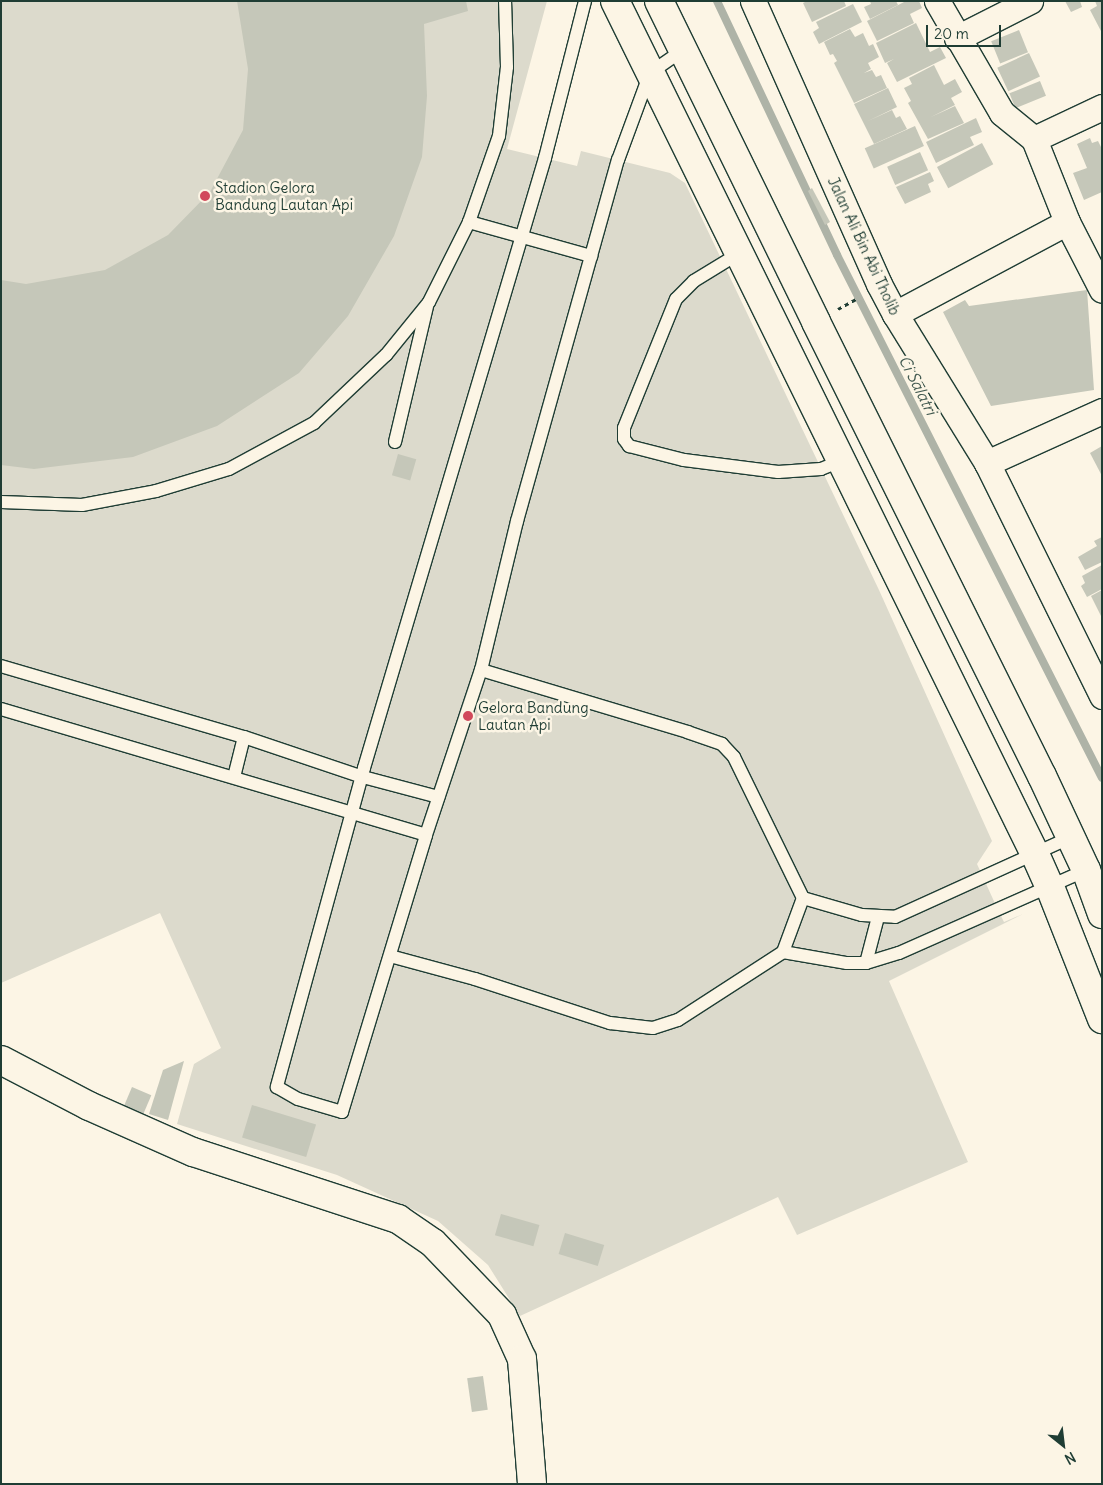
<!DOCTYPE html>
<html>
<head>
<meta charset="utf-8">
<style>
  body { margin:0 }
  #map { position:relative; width:1103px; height:1485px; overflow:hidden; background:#fcf5e5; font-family:Delius,sans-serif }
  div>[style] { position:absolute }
  .green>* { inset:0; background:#dcdacc }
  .stream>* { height:8px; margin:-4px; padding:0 4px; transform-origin:4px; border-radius:4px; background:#aeb3a7 }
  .building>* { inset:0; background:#c5c7b9; transform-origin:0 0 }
  .path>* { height:3px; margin-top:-1.5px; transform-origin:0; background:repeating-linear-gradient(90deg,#1f3d34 0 4px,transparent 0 8px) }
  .roads { filter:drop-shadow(1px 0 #1f3d34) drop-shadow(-1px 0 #1f3d34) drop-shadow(0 1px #1f3d34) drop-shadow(0 -1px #1f3d34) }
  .lane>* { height:12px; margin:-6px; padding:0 6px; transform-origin:6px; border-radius:6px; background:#fcf5e5 }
  .street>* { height:25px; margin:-12.5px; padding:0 12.5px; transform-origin:12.5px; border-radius:12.5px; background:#fcf5e5 }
  .secondary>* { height:28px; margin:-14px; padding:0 14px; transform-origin:14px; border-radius:14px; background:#fcf5e5 }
  .dots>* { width:14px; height:14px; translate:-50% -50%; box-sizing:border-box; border:2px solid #fcf5e5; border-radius:50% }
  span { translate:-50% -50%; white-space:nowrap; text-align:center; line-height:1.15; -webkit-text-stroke:5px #fcf5e5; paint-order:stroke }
  .poi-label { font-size:15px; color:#1f3d34 }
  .left { translate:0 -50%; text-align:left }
  .street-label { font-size:15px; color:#1f3d34 }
  .water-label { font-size:16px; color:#435a51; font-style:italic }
  .frame { position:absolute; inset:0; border:2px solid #1f3d34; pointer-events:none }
  .north { position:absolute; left:1038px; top:1420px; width:50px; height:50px; -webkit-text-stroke:4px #fcf5e5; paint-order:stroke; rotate:151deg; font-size:14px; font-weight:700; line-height:20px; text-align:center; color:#1f3d34 }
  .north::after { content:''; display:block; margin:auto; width:18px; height:22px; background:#1f3d34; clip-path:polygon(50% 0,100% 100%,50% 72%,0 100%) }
  .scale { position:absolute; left:926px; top:25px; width:75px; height:22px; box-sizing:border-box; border:2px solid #1f3d34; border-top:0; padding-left:6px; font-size:15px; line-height:18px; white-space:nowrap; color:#1f3d34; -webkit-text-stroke:4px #fcf5e5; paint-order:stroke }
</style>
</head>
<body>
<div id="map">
  <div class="green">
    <i style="clip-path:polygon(1px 1px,547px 1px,507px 149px,577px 166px,581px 151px,670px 173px,685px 183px,879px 590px,992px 841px,977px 864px,998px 910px,1004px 922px,1023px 914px,889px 981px,968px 1162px,797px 1235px,778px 1197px,520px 1316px,488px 1265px,438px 1221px,337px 1175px,177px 1124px,194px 1064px,221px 1048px,160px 913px,1px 983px)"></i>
  </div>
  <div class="stream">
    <i style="left:717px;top:1px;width:281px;rotate:64.7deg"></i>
    <i style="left:837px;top:255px;width:586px;rotate:63.13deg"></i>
  </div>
  <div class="building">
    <i style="clip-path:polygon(237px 1px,466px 1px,468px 11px,424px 24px,427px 96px,422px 157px,394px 236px,348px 316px,299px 373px,217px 426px,133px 457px,34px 469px,1px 465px,1px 280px,26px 284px,105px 270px,168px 235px,210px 192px,243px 130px,248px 69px)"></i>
    <i style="clip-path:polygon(807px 1px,844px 1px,846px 6px,812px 22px,803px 3px)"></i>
    <i style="clip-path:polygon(870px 1px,896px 1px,898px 5px,870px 19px,864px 7px,871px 4px)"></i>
    <i style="clip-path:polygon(906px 1px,919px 1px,922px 8px,910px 14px,914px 23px,877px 41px,867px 21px)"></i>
    <i style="clip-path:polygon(1065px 1px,1080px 1px,1082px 7px,1071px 12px)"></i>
    <i style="clip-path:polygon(1095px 1px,1102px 1px,1102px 33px,1090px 10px,1097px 6px)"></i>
    <i style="clip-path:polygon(853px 4px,862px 22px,819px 44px,813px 32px,819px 28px,816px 22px)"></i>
    <i style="clip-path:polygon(916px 23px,930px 52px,940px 47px,946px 58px,897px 82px,887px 63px,894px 59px,885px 63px,876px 43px)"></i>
    <i style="clip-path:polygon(850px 29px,855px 37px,863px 33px,869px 46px,873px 44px,879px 57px,868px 63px,871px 69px,864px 73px,872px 70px,876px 77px,881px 75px,887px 88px,854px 103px,834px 63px,837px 61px,833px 54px,830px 55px,824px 42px)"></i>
    <i style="left:1019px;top:30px;width:24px;height:30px;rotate:68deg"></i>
    <i style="left:1029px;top:53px;width:26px;height:35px;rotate:65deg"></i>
    <i style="clip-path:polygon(934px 65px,944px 85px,955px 79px,962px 92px,951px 98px,955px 105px,931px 117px,955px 106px,964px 123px,928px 139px,908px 103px,911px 101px,904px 88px,912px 84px,909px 78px)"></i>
    <i style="left:1040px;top:81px;width:16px;height:33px;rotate:68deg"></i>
    <i style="clip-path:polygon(888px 88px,897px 107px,868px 121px,892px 110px,896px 118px,900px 116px,907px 129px,874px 144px,854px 104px)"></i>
    <i style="clip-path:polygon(976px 118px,982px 132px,970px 137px,974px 145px,936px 163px,926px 142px)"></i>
    <i style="left:915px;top:126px;width:22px;height:55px;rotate:66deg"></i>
    <i style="clip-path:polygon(1090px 138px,1092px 143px,1098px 141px,1102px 149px,1102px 192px,1084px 200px,1073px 173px,1087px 168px,1077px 144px)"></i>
    <i style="left:982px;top:143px;width:24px;height:51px;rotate:62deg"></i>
    <i style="left:920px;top:152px;width:20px;height:36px;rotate:66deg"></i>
    <i style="clip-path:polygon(930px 172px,934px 181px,928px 184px,931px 192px,905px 204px,896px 187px)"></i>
    <i style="clip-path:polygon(812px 188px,830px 222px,825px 225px,808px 191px)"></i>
    <i style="clip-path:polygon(1087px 290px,1094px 390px,991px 406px,943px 312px,965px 300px,969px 306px)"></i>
    <i style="clip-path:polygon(1102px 446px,1102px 476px,1090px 453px)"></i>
    <i style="left:398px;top:454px;width:19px;height:22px;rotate:16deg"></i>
    <i style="clip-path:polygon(1102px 537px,1102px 562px,1085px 570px,1078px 557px,1097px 546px,1094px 541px)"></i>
    <i style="clip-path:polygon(1102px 565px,1102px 589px,1087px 597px,1081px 586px,1085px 583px,1082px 576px)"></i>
    <i style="clip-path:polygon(1102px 590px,1102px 618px,1091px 596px)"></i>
    <i style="clip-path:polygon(184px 1061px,168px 1120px,149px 1114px,163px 1070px)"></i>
    <i style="left:132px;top:1087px;width:21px;height:20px;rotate:23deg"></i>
    <i style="left:252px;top:1105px;width:67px;height:34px;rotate:17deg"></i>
    <i style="left:501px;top:1214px;width:40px;height:22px;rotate:16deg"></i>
    <i style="left:565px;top:1233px;width:41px;height:22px;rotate:17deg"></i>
    <i style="left:483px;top:1376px;width:34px;height:16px;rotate:82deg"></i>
  </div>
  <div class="path">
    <i style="left:838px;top:309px;width:23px;rotate:-29deg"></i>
  </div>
  <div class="roads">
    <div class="lane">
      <i style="left:585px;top:1px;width:162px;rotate:104.3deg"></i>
      <i style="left:545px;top:158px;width:636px;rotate:106.53deg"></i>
      <i style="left:364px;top:768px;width:331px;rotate:105.3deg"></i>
      <i style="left:277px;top:1087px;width:24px;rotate:30deg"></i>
      <i style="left:298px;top:1099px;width:46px;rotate:16.5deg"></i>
      <i style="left:342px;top:1112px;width:289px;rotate:-73.1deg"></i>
      <i style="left:426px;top:835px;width:174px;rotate:-71.6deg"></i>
      <i style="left:481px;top:670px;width:153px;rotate:-76.4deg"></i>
      <i style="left:517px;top:521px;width:375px;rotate:-74.4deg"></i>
      <i style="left:618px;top:160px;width:93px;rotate:-69.8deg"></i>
      <i style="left:650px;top:73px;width:40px;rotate:-34.9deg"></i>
      <i style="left:469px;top:222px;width:127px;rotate:15.6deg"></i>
      <i style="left:738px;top:254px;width:52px;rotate:148.5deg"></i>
      <i style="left:694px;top:281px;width:25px;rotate:135deg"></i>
      <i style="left:676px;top:299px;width:139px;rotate:112deg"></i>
      <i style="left:624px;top:428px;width:11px;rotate:90deg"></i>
      <i style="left:624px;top:439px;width:9px;rotate:54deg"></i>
      <i style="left:629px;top:446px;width:57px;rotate:14.3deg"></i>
      <i style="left:684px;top:460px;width:95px;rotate:7.3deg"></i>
      <i style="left:778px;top:472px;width:43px;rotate:-4deg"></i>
      <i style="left:821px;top:469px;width:22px;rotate:-22deg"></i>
      <i style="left:395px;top:442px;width:139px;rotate:-76.7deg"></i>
      <i style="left:1px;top:502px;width:81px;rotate:2.1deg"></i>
      <i style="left:82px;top:505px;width:75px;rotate:-10.7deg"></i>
      <i style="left:156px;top:491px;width:76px;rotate:-16.8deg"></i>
      <i style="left:229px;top:469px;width:97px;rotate:-28.4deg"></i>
      <i style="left:314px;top:423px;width:99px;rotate:-43.4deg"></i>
      <i style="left:386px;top:355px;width:68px;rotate:-50.9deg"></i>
      <i style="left:429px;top:302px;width:89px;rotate:-63.4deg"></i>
      <i style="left:469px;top:222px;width:91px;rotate:-70.8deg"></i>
      <i style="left:499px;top:136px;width:69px;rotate:-83.4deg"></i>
      <i style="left:507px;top:67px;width:66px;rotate:-91.7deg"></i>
      <i style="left:1px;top:666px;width:253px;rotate:16.3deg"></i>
      <i style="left:244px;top:737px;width:126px;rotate:18.6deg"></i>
      <i style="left:363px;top:777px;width:78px;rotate:14.9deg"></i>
      <i style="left:1px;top:709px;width:443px;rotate:16.5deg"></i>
      <i style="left:234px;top:777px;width:41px;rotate:-76deg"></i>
      <i style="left:803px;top:898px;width:61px;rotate:16.1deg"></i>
      <i style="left:862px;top:915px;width:33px;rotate:3deg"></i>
      <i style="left:895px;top:917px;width:193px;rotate:-24.4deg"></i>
      <i style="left:783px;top:952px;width:65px;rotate:9.8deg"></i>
      <i style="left:847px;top:963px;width:19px"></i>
      <i style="left:866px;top:963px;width:34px;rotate:-17deg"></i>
      <i style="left:899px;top:953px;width:205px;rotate:-23.9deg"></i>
      <i style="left:390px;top:956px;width:88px;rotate:15.1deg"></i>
      <i style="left:475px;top:979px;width:142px;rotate:18.1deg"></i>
      <i style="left:610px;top:1023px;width:43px;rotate:6.6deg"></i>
      <i style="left:653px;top:1028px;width:26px;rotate:-18deg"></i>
      <i style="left:678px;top:1020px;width:125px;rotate:-32.9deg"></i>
      <i style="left:783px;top:952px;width:58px;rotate:-69.7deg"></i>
      <i style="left:803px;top:898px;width:157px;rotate:-116.1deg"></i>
      <i style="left:734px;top:757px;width:18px;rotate:-133deg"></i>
      <i style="left:722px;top:744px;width:36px;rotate:-161deg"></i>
      <i style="left:688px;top:732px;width:216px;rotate:-163.3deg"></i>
      <i style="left:866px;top:963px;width:48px;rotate:-75.4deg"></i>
    </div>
    <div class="street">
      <i style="left:753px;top:1px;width:310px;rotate:66deg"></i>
      <i style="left:879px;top:284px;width:34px;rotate:62deg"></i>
      <i style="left:895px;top:314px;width:175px;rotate:58.3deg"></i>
      <i style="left:987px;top:463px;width:260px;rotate:63.7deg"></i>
      <i style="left:937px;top:1px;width:129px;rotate:59.9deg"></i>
      <i style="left:1002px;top:113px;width:41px;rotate:39.1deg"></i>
      <i style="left:1034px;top:139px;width:89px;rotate:68.3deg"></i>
      <i style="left:1067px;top:222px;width:76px;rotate:62.8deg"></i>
      <i style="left:957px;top:38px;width:82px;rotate:-26.9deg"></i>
      <i style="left:1034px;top:139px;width:75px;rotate:-25.2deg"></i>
      <i style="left:895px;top:314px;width:195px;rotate:-28.1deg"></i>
      <i style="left:987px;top:463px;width:126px;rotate:-24.3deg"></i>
    </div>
    <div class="secondary">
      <i style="left:615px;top:1px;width:951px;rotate:63.79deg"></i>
      <i style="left:1035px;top:854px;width:36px;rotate:66deg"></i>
      <i style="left:1050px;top:887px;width:142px;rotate:68.5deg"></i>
      <i style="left:659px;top:1px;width:357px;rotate:63.9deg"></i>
      <i style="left:816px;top:322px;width:507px;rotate:63.54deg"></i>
      <i style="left:1042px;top:776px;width:104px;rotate:64.9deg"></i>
      <i style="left:1086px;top:870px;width:47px;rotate:70deg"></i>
      <i style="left:1px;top:1060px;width:99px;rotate:27.6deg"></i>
      <i style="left:89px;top:1106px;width:114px;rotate:23.9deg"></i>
      <i style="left:193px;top:1152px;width:216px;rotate:18.1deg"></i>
      <i style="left:398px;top:1219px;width:42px;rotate:34.4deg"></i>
      <i style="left:433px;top:1243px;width:100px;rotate:46.2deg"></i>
      <i style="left:502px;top:1315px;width:48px;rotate:65.6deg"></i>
      <i style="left:522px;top:1359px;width:125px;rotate:85.4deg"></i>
    </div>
  </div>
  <div class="dots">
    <i style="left:205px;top:196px;background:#d1495b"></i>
    <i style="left:468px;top:716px;background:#d1495b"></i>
  </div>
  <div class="poi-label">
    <span class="left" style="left:215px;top:196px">Stadion Gelora<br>Bandung Lautan Api</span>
    <span class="left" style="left:478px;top:716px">Gelora Bandung<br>Lautan Api</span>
  </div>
  <div class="street-label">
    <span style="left:864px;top:246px;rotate:65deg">Jalan Ali Bin Abi Tholib</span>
  </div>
  <div class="water-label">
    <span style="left:918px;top:385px;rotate:63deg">Ci Salatri</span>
  </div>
  <div class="frame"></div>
  <div class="north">N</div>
  <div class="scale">20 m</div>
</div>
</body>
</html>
